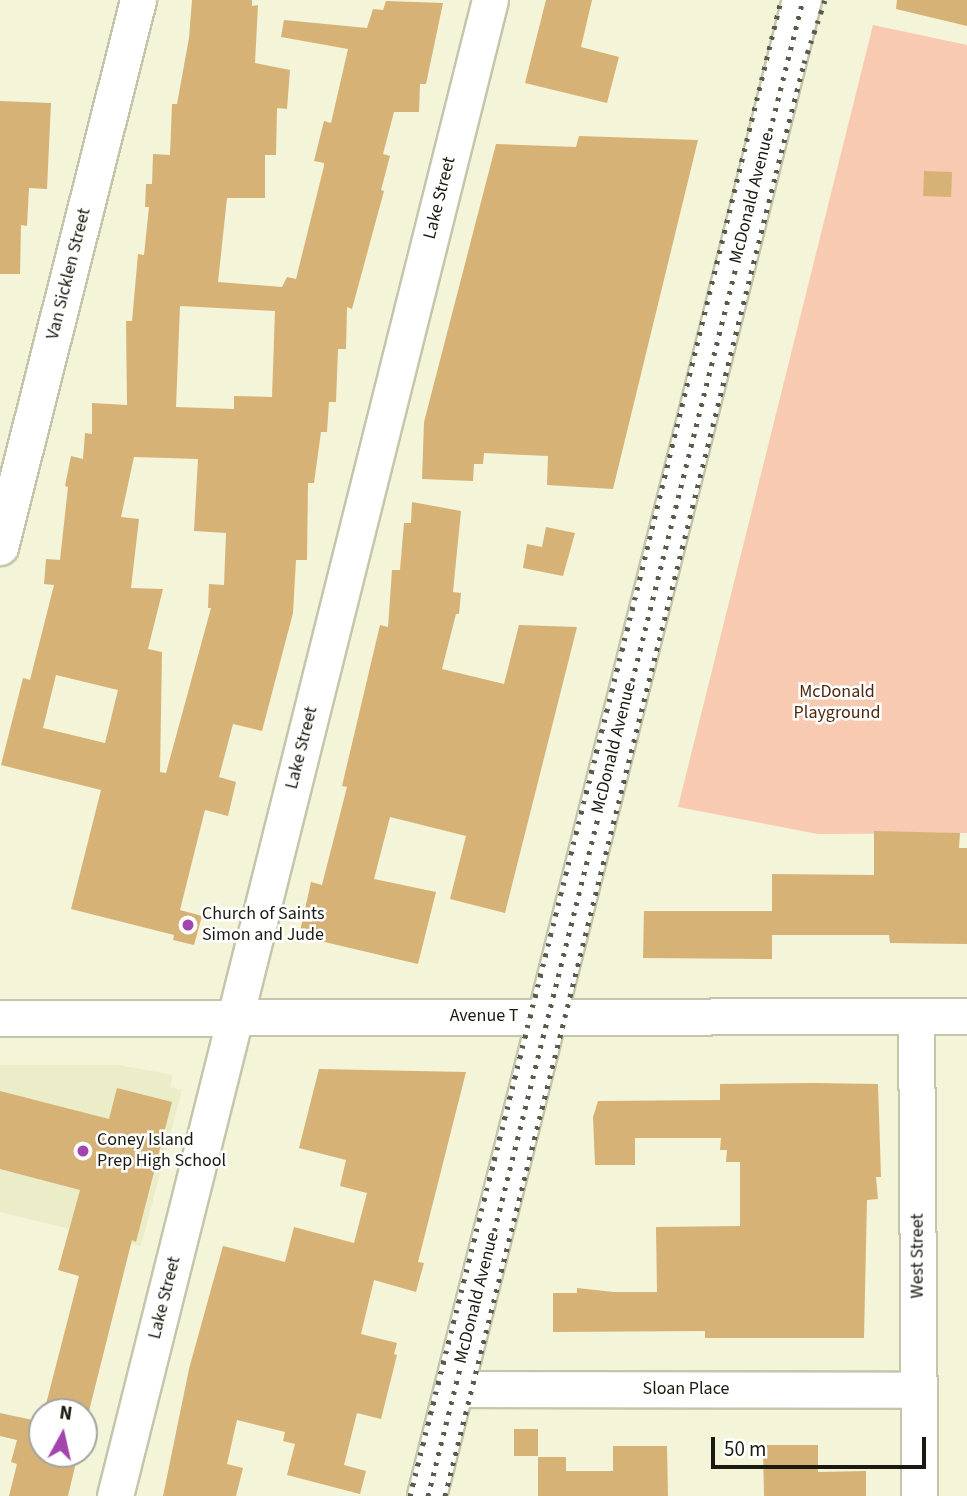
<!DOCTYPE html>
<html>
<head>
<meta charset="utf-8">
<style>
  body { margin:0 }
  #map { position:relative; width:967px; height:1496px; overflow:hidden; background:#f4f4d8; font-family:"Source Sans 3",sans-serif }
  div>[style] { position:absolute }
  .built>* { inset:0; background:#ebecc8 }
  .green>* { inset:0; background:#f7cab1 }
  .building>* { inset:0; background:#d6b276; transform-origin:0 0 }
  .roads { filter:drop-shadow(2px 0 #c4c5aa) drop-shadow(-2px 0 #c4c5aa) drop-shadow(0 2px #c4c5aa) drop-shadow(0 -2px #c4c5aa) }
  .minor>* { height:35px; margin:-17.5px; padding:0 17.5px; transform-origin:17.5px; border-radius:17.5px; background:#fff }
  .secondary>* { height:38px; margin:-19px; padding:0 19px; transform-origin:19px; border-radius:19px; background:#fff }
  .rail>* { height:5px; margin-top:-2.5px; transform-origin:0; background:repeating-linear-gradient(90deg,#5b5b4c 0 3.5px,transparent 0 10.5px) }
  .dots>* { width:19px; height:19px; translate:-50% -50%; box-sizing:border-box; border:4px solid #fff; border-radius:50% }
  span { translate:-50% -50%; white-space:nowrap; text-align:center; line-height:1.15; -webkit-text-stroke:5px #fff; paint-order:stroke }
  .street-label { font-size:18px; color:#1a1a10 }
  .park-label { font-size:18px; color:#4f270d }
  .poi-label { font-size:18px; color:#1a1a10 }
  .left { translate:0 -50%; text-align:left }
  .north { position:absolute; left:28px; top:1398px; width:70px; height:70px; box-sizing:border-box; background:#fff; border:2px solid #a3a39f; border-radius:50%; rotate:8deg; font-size:19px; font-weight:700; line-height:28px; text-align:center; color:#1a1a10 }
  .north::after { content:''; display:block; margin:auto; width:24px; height:32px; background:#a345ae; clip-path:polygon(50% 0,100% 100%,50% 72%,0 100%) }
  .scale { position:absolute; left:711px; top:1437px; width:215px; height:32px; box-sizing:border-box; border:4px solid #1a1a10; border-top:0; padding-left:9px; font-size:21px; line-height:24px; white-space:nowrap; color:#1a1a10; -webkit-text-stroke:5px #fff; paint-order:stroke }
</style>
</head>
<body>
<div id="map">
  <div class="built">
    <i style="clip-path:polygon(0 1065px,118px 1065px,173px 1075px,170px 1087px,182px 1090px,141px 1246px,0 1212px)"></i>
  </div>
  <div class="green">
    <i style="clip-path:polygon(873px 25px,967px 45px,967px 833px,818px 834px,678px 807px)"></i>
  </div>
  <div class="building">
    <i style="clip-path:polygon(evenodd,192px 0,252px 0,252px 6px,258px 5px,255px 63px,290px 70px,287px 109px,277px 108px,276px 155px,265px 155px,265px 198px,227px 198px,218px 282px,282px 287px,287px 277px,296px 279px,324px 166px,324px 163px,314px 161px,324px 121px,331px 123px,348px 49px,281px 37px,284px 20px,367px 28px,373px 9px,383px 10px,386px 1px,443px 3px,426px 84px,420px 84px,419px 112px,394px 112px,383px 154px,390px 156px,381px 190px,384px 191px,352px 309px,347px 307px,346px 349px,338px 349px,336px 402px,329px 402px,327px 432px,321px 432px,314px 483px,308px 483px,307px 560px,296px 560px,293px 613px,262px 731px,233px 724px,219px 777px,236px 782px,228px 816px,205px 810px,180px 910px,202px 916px,194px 945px,173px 940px,174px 935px,71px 909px,101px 790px,1px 765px,23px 678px,30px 680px,54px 585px,44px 584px,46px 559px,60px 560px,68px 487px,65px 486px,71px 456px,83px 459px,85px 433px,92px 434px,92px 403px,127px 405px,126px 321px,132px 321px,138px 254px,144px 255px,149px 207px,145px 207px,146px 184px,152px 184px,153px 154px,170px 155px,172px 104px,177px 104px,189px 38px,192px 0,180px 306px,275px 311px,272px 397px,234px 396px,234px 409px,176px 407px,180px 306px,192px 0,134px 457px,198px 459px,194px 531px,226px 533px,224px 585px,209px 584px,208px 608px,211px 608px,166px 773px,160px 772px,162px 652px,148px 649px,163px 589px,131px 588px,139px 519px,121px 517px,134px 457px,192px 0,56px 675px,118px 690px,105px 743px,43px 728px,56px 675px)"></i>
    <i style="clip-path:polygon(546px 0,592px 0,581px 47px,619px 57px,607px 103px,525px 83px)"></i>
    <i style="clip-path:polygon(897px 0,967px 0,967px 26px,896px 9px)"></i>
    <i style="clip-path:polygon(0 101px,51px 103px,47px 189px,29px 188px,27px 226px,21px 225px,20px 274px,0 274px)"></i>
    <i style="clip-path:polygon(579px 136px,698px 140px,613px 489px,547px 485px,548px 456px,484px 453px,483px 464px,474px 464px,473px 481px,422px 479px,424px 422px,496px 144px,576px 147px)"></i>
    <i style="left:924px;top:171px;width:28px;height:25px;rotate:2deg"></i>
    <i style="clip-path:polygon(412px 502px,461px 511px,453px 592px,461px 593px,459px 614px,456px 614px,442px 669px,504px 684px,519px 625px,577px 627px,505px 913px,450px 899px,466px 836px,390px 817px,374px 879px,436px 892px,418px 964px,299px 936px,311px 882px,322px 885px,347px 787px,342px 786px,380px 625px,388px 627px,392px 570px,400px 570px,404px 523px,411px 523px)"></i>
    <i style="clip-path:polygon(546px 527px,575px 533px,563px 576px,523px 568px,527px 544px,542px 547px)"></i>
    <i style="clip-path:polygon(874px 831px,960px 833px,959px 848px,967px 848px,967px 944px,890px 943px,889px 935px,772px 935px,772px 959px,643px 958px,644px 911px,772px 911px,772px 874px,874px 875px)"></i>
    <i style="clip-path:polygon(319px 1069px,466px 1072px,418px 1262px,424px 1263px,416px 1292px,374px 1280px,361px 1334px,397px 1343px,394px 1354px,397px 1355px,381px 1419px,357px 1413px,344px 1465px,366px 1471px,360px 1494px,287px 1475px,295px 1444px,283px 1441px,285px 1432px,237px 1420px,227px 1464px,243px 1468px,236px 1496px,163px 1496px,189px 1369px,223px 1246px,285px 1262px,294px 1227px,354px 1243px,367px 1193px,340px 1186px,346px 1160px,299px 1148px)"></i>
    <i style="clip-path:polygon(814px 1083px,878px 1084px,881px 1177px,876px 1177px,878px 1199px,867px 1200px,864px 1338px,705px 1338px,705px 1331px,553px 1332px,553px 1293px,577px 1293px,577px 1288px,614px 1292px,657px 1292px,656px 1227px,740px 1226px,740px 1162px,726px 1162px,727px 1150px,720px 1150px,721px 1138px,635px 1138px,635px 1165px,595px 1165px,593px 1117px,598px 1101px,720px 1100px,720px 1084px)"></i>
    <i style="clip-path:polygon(117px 1088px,172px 1102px,136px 1242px,132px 1240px,84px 1431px,84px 1412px,44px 1412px,79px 1276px,58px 1270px,80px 1190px,0 1169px,0 1091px,109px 1119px)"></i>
    <i style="clip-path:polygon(0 1413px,42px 1422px,42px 1454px,78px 1454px,68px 1496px,9px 1496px,17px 1464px,11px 1462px,17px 1440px,0 1436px)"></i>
    <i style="left:514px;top:1429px;width:24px;height:27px"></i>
    <i style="clip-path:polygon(763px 1445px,818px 1445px,818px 1472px,866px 1471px,866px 1496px,764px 1496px)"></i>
    <i style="clip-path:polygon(613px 1446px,667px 1446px,668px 1496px,538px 1496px,538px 1457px,566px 1457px,566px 1471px,613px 1471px)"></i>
  </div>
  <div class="roads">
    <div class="minor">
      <i style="left:0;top:547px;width:564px;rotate:-75.84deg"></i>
      <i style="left:916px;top:1016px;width:480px;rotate:89.6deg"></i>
      <i style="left:0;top:1018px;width:967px;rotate:-0.12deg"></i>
      <i style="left:454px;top:1389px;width:465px;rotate:0.1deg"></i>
      <i style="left:115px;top:1496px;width:1542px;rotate:-75.93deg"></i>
    </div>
    <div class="secondary">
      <i style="left:427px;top:1496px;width:1542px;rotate:-75.93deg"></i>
    </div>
  </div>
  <div class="rail">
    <i style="left:410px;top:1496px;width:934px;rotate:-75.93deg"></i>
    <i style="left:637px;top:590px;width:607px;rotate:-76.28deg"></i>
    <i style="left:428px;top:1496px;width:1542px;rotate:-75.93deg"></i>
    <i style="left:445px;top:1496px;width:1364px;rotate:-75.95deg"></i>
    <i style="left:776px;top:173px;width:114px;rotate:-75.7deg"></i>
    <i style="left:804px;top:63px;width:66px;rotate:-71.6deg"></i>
  </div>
  <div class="dots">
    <i style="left:188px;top:925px;background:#a345ae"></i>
    <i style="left:83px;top:1151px;background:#a345ae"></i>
  </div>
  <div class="street-label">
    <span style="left:440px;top:198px;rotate:-76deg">Lake Street</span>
    <span style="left:752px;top:198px;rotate:-76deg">McDonald Avenue</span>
    <span style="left:69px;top:274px;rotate:-76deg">Van Sicklen Street</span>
    <span style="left:302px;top:748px;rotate:-76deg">Lake Street</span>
    <span style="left:614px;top:748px;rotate:-76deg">McDonald Avenue</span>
    <span style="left:484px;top:1016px">Avenue T</span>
    <span style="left:918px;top:1256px;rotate:-90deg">West Street</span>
    <span style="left:165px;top:1298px;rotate:-76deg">Lake Street</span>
    <span style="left:477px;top:1298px;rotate:-76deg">McDonald Avenue</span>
    <span style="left:686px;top:1389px">Sloan Place</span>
  </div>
  <div class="park-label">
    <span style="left:837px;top:703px">McDonald<br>Playground</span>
  </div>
  <div class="poi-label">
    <span class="left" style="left:202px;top:925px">Church of Saints<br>Simon and Jude</span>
    <span class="left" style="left:97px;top:1151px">Coney Island<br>Prep High School</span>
  </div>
  <div class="north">N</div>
  <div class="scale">50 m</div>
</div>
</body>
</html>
